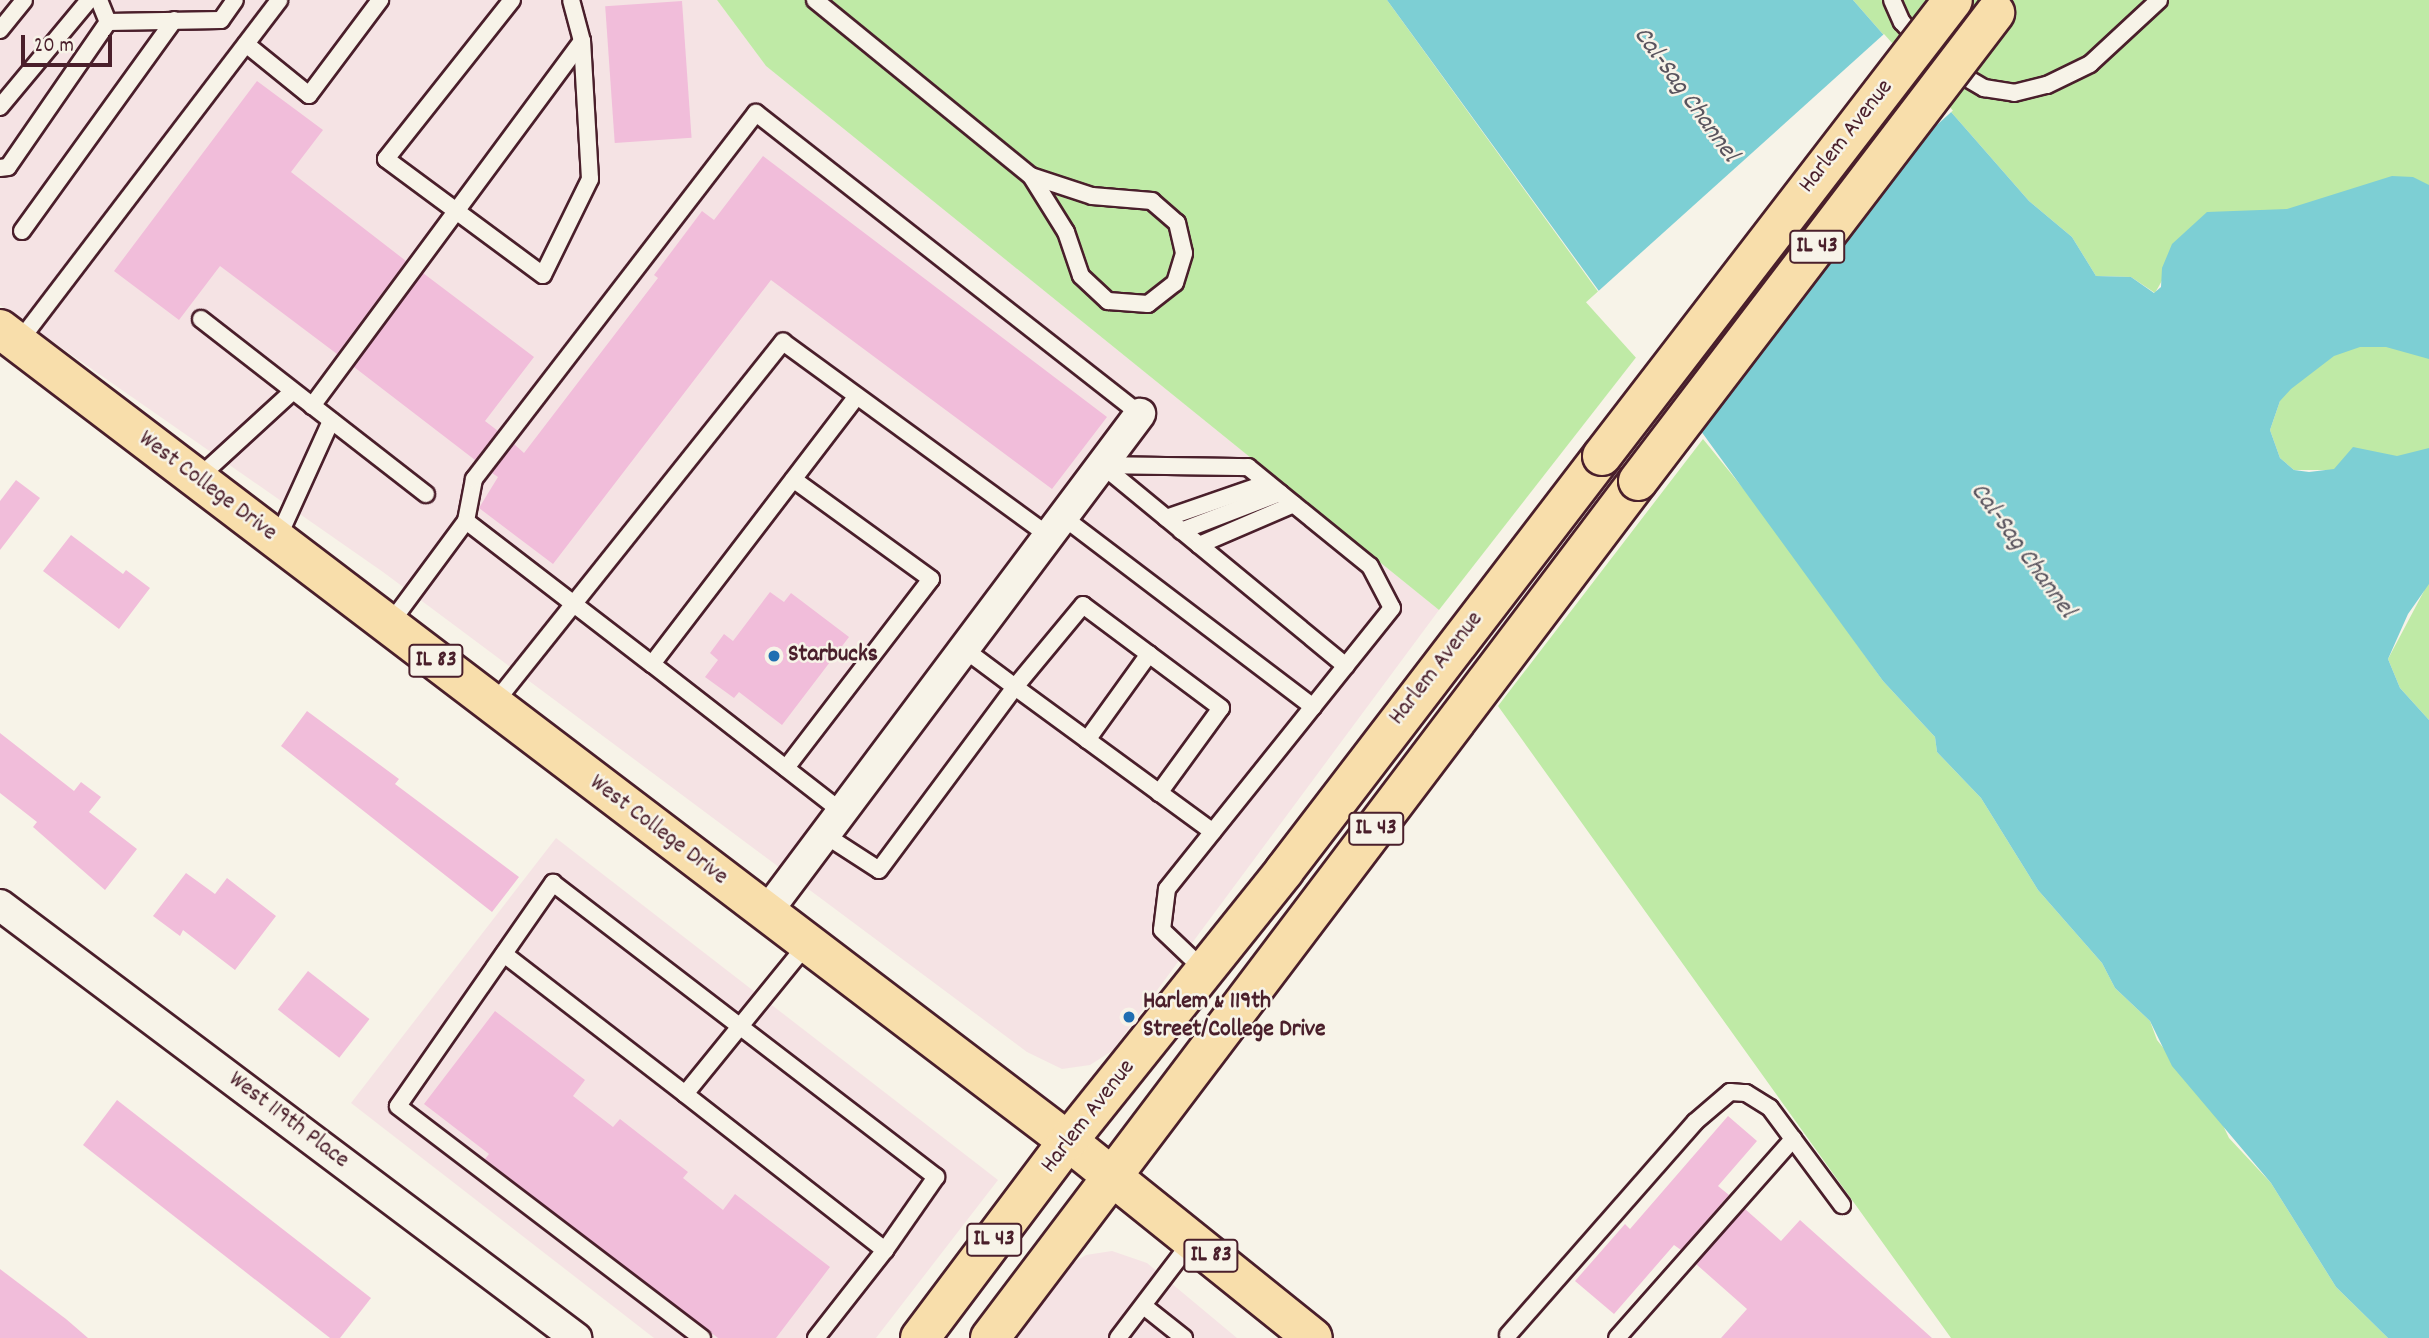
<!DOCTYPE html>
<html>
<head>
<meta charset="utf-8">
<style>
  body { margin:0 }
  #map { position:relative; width:2429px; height:1338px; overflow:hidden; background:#f7f3e8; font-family:Dekko,sans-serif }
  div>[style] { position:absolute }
  .built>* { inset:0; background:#f5e3e4 }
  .green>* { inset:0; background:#bfeaa6 }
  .water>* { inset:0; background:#7dcfd4 }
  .pier>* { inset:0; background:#f7f3e8; transform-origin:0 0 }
  .building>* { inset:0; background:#f1bdda; transform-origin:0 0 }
  .roads { filter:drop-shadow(2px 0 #4a1f2b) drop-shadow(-2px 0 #4a1f2b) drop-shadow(0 2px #4a1f2b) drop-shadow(0 -2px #4a1f2b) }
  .lane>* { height:16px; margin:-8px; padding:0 8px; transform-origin:8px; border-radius:8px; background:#f7f3e8 }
  .street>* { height:30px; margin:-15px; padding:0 15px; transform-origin:15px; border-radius:15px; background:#f7f3e8 }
  .primary>* { height:38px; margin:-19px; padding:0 19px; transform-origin:19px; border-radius:19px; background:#f8deab }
  .bridges { filter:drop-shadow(2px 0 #4a1f2b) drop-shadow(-2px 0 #4a1f2b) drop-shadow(0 2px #4a1f2b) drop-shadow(0 -2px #4a1f2b) }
  .primary-bridge>* { height:38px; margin:-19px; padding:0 19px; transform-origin:19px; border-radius:19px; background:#f8deab }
  .dots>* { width:19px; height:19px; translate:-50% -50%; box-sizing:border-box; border:4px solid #f7f3e8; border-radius:50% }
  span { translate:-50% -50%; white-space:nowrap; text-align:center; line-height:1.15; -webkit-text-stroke:5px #f7f3e8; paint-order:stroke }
  .shield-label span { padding:2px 5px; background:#f7f3e8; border:2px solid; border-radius:5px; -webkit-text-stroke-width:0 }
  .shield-label { font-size:23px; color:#4a1f2b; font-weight:700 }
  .street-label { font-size:24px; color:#4a1f2b }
  .poi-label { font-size:24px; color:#4a1f2b; font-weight:700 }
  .left { translate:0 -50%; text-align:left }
  .water-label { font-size:26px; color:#59545e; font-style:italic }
  .scale { position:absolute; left:21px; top:35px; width:91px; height:32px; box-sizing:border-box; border:4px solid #4a1f2b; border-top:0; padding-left:9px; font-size:21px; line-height:24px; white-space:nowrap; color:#4a1f2b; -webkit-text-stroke:5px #f7f3e8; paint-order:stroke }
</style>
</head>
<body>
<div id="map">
  <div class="built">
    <i style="clip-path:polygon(0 0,717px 0,766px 66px,1439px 610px,1112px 1051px,1090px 1065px,1062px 1069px,1027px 1052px,383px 572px,0 305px)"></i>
    <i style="clip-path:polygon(556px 838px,998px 1180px,876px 1338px,654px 1338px,351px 1103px)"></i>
    <i style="clip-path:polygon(1112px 1251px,1147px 1263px,1237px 1338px,1010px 1338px,1063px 1269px,1086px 1255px)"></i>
  </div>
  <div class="green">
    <i style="clip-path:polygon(717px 0,1387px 0,1641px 351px,1439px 610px,766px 66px)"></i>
    <i style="clip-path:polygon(1853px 0,2429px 0,2429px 720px,2400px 688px,2388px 659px,2424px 591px,2335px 470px,2294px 470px,2280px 458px,2270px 430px,2280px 401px,2164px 277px,2155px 293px,2131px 277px,2096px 276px,2072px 237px,2029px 201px)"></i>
    <i style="clip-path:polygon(1703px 439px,1764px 514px,1883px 681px,1935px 737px,1937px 752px,1981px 798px,2038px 890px,2102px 963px,2115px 988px,2150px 1021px,2157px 1040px,2219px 1117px,2229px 1138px,2271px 1183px,2336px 1287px,2388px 1338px,1951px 1338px,1498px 706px)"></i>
  </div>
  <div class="water">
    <i style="clip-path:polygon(1387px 0,1853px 0,2029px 201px,2072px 237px,2096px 276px,2131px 277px,2154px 293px,2161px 287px,2162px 268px,2172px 244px,2207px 212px,2287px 209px,2392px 176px,2413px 177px,2429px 185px,2429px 359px,2386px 347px,2360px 347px,2334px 356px,2291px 389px,2280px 401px,2270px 430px,2280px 458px,2294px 470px,2309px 472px,2334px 469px,2353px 447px,2397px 456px,2429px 448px,2429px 584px,2408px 614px,2388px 659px,2400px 688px,2429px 720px,2429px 1338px,2388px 1338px,2336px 1287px,2271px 1183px,2172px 1066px,2150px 1021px,2115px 988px,2102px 963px,2038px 890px,1981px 798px,1937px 752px,1935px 737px,1883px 681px)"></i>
  </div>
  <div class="pier">
    <i style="left:1884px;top:34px;width:103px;height:401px;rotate:48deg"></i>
  </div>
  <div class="building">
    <i style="left:682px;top:1px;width:137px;height:77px;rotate:86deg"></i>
    <i style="clip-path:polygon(257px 81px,323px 130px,291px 172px,406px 261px,337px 354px,220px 266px,179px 320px,114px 271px)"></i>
    <i style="clip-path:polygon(763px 156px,1107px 417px,1052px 489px,771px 280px,553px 564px,479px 508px,498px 477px,492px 473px,514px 444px,524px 453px,658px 278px,654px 275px,702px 211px,714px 220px)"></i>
    <i style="clip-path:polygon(423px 273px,534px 357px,485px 421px,498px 431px,475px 460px,354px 367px)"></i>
    <i style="clip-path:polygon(16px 480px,40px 498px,0 550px,0 501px)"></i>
    <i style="clip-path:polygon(71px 535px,123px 574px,126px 570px,150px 588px,119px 629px,43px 571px)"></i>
    <i style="clip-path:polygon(770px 592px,784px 602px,791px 593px,849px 637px,782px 725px,739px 692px,734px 698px,705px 677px,718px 660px,710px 653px,724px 634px,733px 641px)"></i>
    <i style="clip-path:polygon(307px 711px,399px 779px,395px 784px,519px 877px,492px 912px,281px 746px)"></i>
    <i style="clip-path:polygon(0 733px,74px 791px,81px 782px,101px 797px,89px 812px,137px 849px,105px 890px,33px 827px,37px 822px,0 793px)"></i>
    <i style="clip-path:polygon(186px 873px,215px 894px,227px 878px,276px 916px,235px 970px,183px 930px,180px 936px,153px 916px)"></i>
    <i style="left:308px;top:971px;width:78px;height:49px;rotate:38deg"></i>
    <i style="clip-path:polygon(495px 1011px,585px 1080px,573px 1096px,613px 1127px,620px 1119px,688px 1172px,683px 1178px,723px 1210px,735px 1194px,830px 1267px,776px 1338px,718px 1338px,485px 1159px,489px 1154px,424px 1104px)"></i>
    <i style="clip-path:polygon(117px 1100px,371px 1298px,340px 1338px,330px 1338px,83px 1145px)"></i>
    <i style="clip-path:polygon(1728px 1116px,1757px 1141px,1718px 1186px,1729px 1195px,1681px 1250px,1674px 1245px,1614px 1314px,1575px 1281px,1625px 1224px,1630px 1229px)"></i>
    <i style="clip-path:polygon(1745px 1209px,1781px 1241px,1800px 1220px,1932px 1338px,1721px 1338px,1747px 1309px,1696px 1264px)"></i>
    <i style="clip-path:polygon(0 1269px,66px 1319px,88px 1338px,0 1338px)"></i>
  </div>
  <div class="roads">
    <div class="lane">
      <i style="left:99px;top:0;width:24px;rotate:68deg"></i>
      <i style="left:512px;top:0;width:203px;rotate:128.4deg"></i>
      <i style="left:386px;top:159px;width:195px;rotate:36.5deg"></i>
      <i style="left:543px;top:275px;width:107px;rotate:-63.9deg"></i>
      <i style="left:590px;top:179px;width:138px;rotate:-93.3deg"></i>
      <i style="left:815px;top:0;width:279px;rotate:39.2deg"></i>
      <i style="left:1031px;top:176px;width:66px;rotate:58deg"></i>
      <i style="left:1066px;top:232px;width:46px;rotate:71.2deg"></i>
      <i style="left:1081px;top:276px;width:37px;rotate:43deg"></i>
      <i style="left:1108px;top:301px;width:40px;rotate:4.3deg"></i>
      <i style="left:1148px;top:304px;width:34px;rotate:-38deg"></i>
      <i style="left:1175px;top:283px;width:31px;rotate:-73deg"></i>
      <i style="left:1184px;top:253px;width:31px;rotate:-103deg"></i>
      <i style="left:1177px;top:223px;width:33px;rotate:-139deg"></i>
      <i style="left:1152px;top:201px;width:60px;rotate:-175.2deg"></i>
      <i style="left:1092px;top:196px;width:64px;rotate:-161.8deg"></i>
      <i style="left:1892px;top:0;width:24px;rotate:66deg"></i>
      <i style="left:1902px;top:22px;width:51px;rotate:48.2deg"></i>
      <i style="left:1936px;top:60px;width:56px;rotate:30.3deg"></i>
      <i style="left:1984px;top:88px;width:30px;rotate:9deg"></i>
      <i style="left:2014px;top:93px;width:34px;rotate:-14deg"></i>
      <i style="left:2047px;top:85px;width:48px;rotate:-26deg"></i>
      <i style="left:2090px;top:64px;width:94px;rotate:-42.8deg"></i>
      <i style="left:108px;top:22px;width:113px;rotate:-1deg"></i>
      <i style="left:221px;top:20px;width:24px;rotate:-55deg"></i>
      <i style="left:0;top:30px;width:38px;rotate:-51deg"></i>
      <i style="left:246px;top:44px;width:81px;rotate:39deg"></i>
      <i style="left:309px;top:95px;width:119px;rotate:-53.2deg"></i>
      <i style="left:0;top:107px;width:139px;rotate:-50.2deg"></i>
      <i style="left:0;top:168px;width:8px;rotate:-7deg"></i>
      <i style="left:8px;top:167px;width:176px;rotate:-55.4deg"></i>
      <i style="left:22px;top:231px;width:260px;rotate:-54.2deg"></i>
      <i style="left:201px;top:319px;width:285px;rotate:37.9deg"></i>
      <i style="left:18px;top:343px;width:431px;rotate:-52.7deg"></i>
      <i style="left:312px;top:406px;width:454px;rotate:-53.5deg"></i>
      <i style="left:582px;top:41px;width:42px;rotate:-105deg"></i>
      <i style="left:1102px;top:465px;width:146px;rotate:0.8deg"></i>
      <i style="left:1248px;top:467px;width:157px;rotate:39.1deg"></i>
      <i style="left:1370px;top:566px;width:47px;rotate:62.4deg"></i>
      <i style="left:1392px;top:608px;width:360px;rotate:128.7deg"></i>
      <i style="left:1167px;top:889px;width:41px;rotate:97deg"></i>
      <i style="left:1162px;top:930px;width:58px;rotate:43.6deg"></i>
      <i style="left:1102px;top:465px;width:316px;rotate:39.5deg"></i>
      <i style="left:197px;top:479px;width:129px;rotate:-42.5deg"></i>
      <i style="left:1063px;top:517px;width:314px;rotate:37.2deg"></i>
      <i style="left:1166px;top:518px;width:107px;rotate:-19.1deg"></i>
      <i style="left:466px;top:521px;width:235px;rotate:37.6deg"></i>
      <i style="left:652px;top:664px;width:337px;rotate:-52.6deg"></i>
      <i style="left:1181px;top:531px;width:106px;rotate:-21deg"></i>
      <i style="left:277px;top:540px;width:131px;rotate:-65.6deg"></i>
      <i style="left:1199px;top:545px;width:103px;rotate:-23.3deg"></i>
      <i style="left:389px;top:625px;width:129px;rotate:-53.5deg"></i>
      <i style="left:466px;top:521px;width:43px;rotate:-79.2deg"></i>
      <i style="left:474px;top:479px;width:462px;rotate:-52.4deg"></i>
      <i style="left:756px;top:113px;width:488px;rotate:38.1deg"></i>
      <i style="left:652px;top:664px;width:241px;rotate:37.9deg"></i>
      <i style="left:493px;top:705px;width:465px;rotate:-51.4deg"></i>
      <i style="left:783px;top:342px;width:329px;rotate:36.1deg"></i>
      <i style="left:1087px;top:740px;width:106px;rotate:-54.2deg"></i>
      <i style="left:786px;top:768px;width:238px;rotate:-52.5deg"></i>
      <i style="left:931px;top:579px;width:170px;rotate:-144.1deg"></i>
      <i style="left:1159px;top:793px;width:105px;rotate:-53.9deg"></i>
      <i style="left:1221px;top:708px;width:172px;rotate:-143.3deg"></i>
      <i style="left:1083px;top:605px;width:107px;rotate:129.7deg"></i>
      <i style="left:1015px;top:687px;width:245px;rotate:36.2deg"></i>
      <i style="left:825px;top:835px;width:64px;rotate:32.9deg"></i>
      <i style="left:879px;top:870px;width:228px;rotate:-53.4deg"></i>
      <i style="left:1015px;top:687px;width:64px;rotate:-143.3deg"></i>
      <i style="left:807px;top:944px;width:193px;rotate:129.1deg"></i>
      <i style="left:685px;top:1094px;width:254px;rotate:38deg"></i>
      <i style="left:885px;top:1250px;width:112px;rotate:128.1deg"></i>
      <i style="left:504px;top:954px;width:229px;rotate:37.7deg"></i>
      <i style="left:1145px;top:1307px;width:50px;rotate:38.5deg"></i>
      <i style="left:1508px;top:1335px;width:283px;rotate:-48.7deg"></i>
      <i style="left:1695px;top:1122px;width:46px;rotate:-40.6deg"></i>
      <i style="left:1730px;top:1092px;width:16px;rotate:4deg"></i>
      <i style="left:1746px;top:1093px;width:28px;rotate:32deg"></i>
      <i style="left:1770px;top:1108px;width:121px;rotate:53.4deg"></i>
      <i style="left:702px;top:1338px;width:382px;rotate:-142.7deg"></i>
      <i style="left:398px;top:1106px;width:272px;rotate:-55.2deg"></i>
      <i style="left:553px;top:883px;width:483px;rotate:37.5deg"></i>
      <i style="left:936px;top:1177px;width:89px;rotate:124.9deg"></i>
      <i style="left:1118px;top:1338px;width:122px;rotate:-52.7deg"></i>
      <i style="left:1617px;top:1338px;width:266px;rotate:-48.5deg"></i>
    </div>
    <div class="street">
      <i style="left:0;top:905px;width:721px;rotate:36.93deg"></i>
      <i style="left:766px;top:913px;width:624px;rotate:-53.15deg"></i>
    </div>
    <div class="primary">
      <i style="left:0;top:329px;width:1342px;rotate:37.25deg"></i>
      <i style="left:1068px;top:1141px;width:314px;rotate:38.8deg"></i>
      <i style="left:920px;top:1338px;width:246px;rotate:-53.1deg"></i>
      <i style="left:1068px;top:1141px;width:346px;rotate:-51.3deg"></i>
      <i style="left:1284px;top:871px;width:523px;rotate:-52.54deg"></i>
      <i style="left:990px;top:1338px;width:1074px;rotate:-52.91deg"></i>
    </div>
  </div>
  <div class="bridges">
    <div class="primary-bridge">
      <i style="left:1602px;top:456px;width:575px;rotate:-52.41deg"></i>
      <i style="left:1638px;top:481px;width:589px;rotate:-52.66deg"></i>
    </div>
  </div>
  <div class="dots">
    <i style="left:774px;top:656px;background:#1f6fb2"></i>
    <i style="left:1129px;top:1017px;background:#1f6fb2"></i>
  </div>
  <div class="shield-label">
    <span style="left:1817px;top:247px">IL 43</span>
    <span style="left:436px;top:661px">IL 83</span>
    <span style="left:1376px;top:829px">IL 43</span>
    <span style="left:994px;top:1240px">IL 43</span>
    <span style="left:1211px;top:1256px">IL 83</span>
  </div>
  <div class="street-label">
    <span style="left:1847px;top:137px;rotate:-52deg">Harlem Avenue</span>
    <span style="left:207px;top:487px;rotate:37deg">West College Drive</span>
    <span style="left:1437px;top:669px;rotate:-52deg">Harlem Avenue</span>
    <span style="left:658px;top:831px;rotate:37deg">West College Drive</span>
    <span style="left:1089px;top:1117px;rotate:-52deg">Harlem Avenue</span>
    <span style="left:288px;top:1121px;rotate:37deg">West 119th Place</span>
  </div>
  <div class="poi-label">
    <span class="left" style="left:788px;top:656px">Starbucks</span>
    <span class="left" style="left:1143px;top:1017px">Harlem &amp; 119th<br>Street/College Drive</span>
  </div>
  <div class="water-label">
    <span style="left:1685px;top:95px;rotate:54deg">Cal-Sag Channel</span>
    <span style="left:2022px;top:551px;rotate:54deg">Cal-Sag Channel</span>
  </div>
  <div class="scale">20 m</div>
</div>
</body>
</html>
